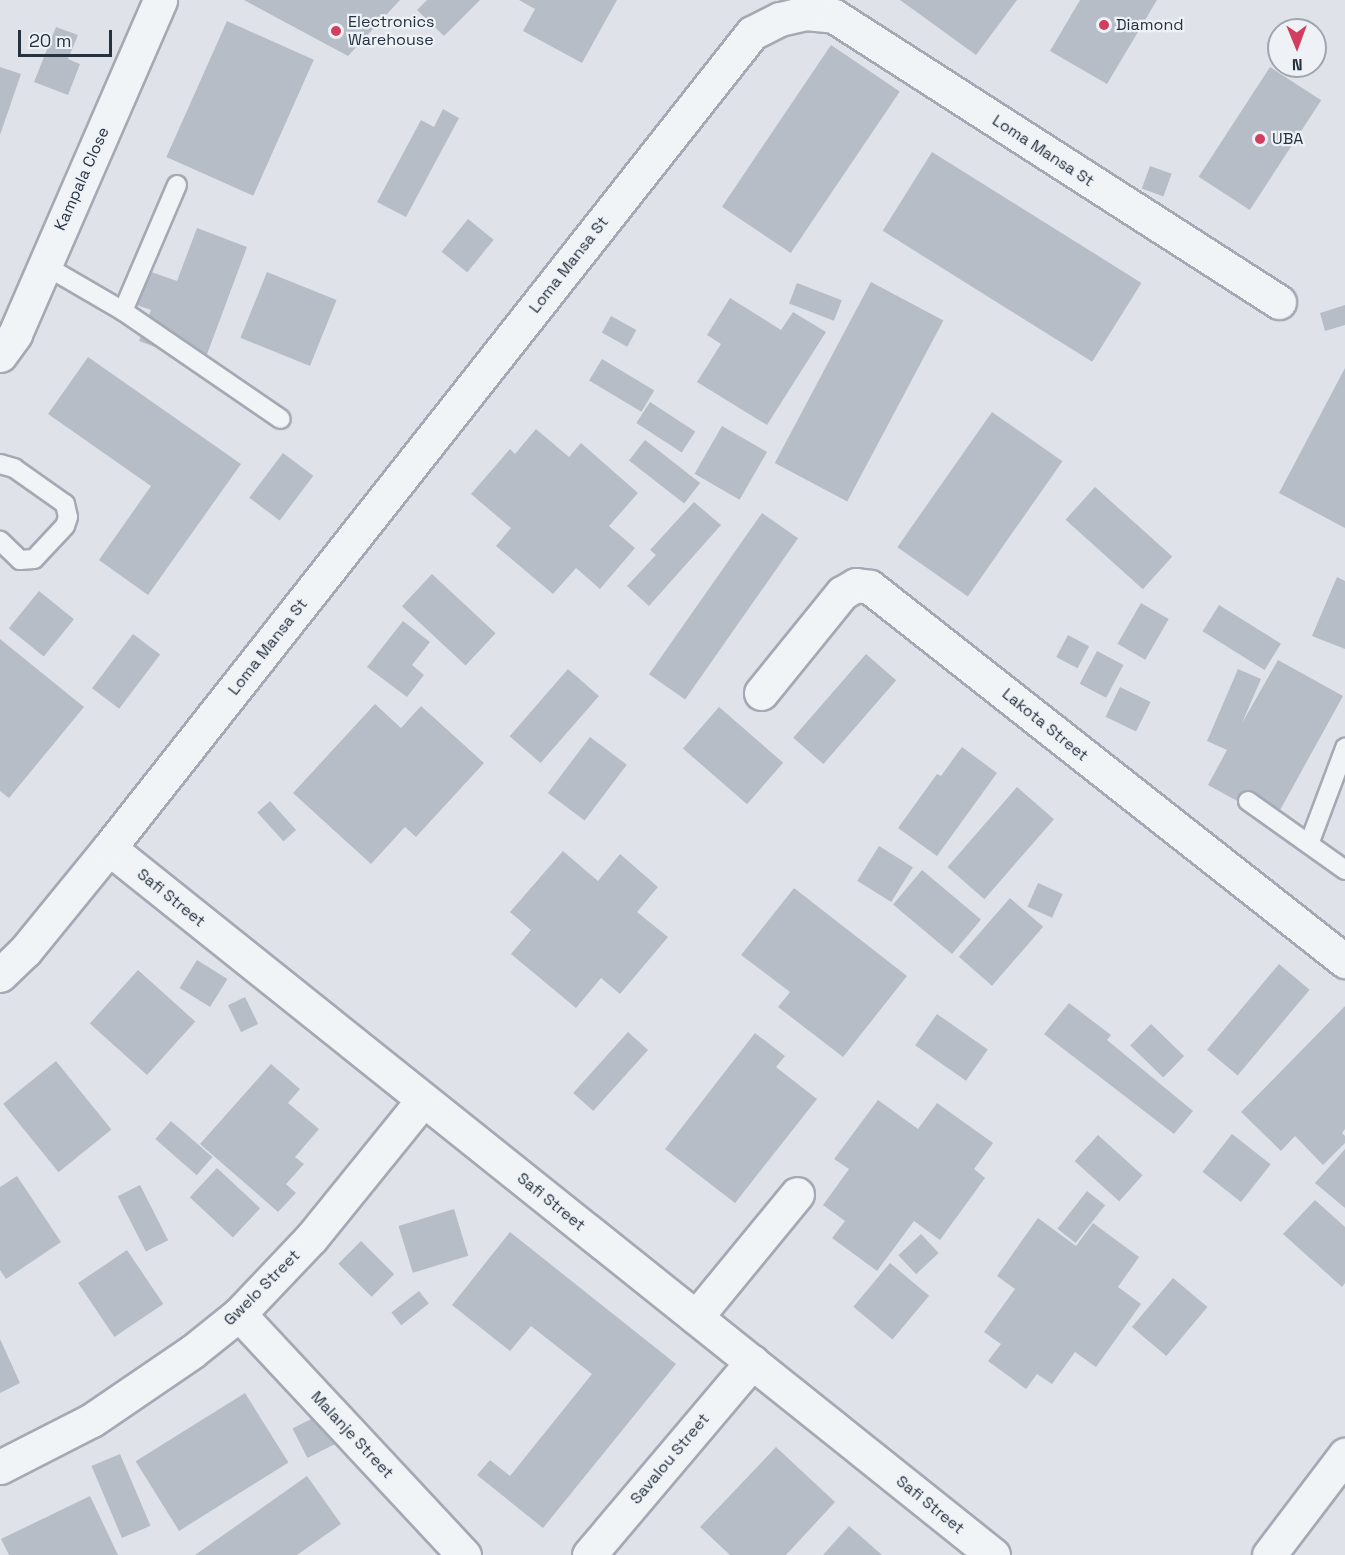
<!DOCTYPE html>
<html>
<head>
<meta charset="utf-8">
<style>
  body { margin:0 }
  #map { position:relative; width:1345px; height:1555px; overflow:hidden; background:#dfe3e9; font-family:"Space Grotesk",sans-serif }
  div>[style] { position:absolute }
  .building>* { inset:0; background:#b6bdc6; transform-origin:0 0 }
  .roads { filter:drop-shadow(2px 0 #a4aab3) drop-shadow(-2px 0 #a4aab3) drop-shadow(0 2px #a4aab3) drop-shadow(0 -2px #a4aab3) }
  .lane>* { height:18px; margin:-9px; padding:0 9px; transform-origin:9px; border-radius:9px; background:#f1f4f7 }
  .street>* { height:33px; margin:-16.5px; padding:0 16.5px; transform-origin:16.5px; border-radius:16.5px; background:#f1f4f7 }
  .dots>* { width:16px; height:16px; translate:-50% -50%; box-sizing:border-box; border:3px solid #eef2f6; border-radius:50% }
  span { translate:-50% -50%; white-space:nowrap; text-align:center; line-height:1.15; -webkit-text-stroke:4.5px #eef2f6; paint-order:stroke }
  .poi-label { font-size:16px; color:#273240 }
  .left { translate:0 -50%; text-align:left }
  .street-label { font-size:16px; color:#273240 }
  .north { position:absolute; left:1267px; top:18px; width:60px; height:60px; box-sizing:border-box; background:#eef2f6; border:2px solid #9ea5ad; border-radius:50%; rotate:179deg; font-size:16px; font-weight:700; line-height:24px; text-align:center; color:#273240 }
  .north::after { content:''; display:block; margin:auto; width:21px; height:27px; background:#d33e5e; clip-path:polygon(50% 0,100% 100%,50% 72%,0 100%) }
  .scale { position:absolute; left:18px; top:30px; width:94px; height:27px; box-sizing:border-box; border:3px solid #273240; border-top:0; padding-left:8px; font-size:18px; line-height:21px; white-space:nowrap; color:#273240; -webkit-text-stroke:4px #eef2f6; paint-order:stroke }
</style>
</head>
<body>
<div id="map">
  <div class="building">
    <i style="clip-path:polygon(244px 0,400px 0,348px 56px)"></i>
    <i style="clip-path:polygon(427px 0,480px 0,444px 36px,417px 10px)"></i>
    <i style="clip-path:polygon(519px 0,617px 0,582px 63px,523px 31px,535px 9px)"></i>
    <i style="clip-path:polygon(900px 0,1017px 0,976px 55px)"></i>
    <i style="clip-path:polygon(1080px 0,1157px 0,1107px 84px,1050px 51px)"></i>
    <i style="left:227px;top:21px;width:95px;height:149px;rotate:24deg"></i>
    <i style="clip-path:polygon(56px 27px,78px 35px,68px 59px,80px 64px,68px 95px,34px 82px)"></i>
    <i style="left:831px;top:45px;width:83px;height:195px;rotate:34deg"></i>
    <i style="clip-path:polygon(0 67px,21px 74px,0 135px)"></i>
    <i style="left:1270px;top:67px;width:61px;height:131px;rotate:33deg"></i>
    <i style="clip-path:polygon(443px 109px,459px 118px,406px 217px,377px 202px,421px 120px,434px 127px)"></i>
    <i style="left:932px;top:152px;width:247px;height:93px;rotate:32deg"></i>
    <i style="left:1150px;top:166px;width:23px;height:24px;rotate:20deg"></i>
    <i style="left:468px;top:219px;width:33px;height:42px;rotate:39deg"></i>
    <i style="clip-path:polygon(197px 228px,247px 247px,203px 365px,139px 341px,151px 310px,125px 301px,137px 267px,177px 281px)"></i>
    <i style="left:267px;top:272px;width:75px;height:71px;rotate:22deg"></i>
    <i style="left:871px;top:282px;width:82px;height:205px;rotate:28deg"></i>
    <i style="left:797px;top:283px;width:48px;height:22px;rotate:21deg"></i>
    <i style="clip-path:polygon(730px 298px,781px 330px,793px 312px,826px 332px,767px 425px,697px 382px,721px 344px,707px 335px)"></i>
    <i style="clip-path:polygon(1345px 305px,1345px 325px,1325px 331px,1320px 313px)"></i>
    <i style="left:611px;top:316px;width:29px;height:19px;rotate:29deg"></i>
    <i style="clip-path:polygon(88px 357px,241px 464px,148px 595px,99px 560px,151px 486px,48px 414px)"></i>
    <i style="left:602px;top:359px;width:61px;height:25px;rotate:31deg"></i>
    <i style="clip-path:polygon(1345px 368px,1345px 528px,1279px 493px)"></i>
    <i style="left:650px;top:402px;width:54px;height:25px;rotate:33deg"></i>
    <i style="left:992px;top:412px;width:86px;height:165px;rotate:35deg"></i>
    <i style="left:722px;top:426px;width:52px;height:55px;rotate:30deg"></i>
    <i style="clip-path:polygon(536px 429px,569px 457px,581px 443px,638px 493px,609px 526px,635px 548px,600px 589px,576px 568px,553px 594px,496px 546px,511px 528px,471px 494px,510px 449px,515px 454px)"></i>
    <i style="left:645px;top:440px;width:70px;height:26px;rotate:38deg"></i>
    <i style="left:283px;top:453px;width:38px;height:56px;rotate:37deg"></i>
    <i style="left:1095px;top:487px;width:104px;height:44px;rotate:42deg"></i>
    <i style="clip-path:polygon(694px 502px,721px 525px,649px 606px,627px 586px,656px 555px,650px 550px)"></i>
    <i style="left:762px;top:513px;width:44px;height:197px;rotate:35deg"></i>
    <i style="left:432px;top:574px;width:87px;height:44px;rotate:43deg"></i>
    <i style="clip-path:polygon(1337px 577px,1345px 581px,1345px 649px,1312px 636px)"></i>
    <i style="left:39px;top:591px;width:45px;height:48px;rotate:39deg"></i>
    <i style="left:1141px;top:603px;width:32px;height:47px;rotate:30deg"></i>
    <i style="left:1219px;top:605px;width:73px;height:31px;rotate:32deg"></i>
    <i style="clip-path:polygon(403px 621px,430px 642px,412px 665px,424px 675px,407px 697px,367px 667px)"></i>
    <i style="left:133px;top:634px;width:34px;height:68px;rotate:37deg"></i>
    <i style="left:1068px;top:635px;width:24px;height:25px;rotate:28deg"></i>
    <i style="clip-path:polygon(0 639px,84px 707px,9px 798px,0 791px)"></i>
    <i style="left:1097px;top:651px;width:30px;height:37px;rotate:28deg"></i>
    <i style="left:866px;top:654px;width:40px;height:111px;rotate:41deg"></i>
    <i style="clip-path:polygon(1278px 660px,1343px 696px,1274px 821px,1208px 785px,1227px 750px,1207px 741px,1238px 669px,1261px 679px,1242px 723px)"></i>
    <i style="left:568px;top:669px;width:41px;height:89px;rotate:41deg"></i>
    <i style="left:1120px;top:687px;width:34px;height:33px;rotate:26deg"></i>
    <i style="clip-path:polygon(375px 704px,401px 728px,421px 706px,484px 763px,416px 837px,405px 827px,371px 864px,293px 793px)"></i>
    <i style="left:719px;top:707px;width:85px;height:55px;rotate:41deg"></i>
    <i style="left:590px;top:737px;width:46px;height:70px;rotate:37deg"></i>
    <i style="clip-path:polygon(962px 747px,997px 773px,937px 856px,898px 828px,937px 774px,941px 776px)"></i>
    <i style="left:1017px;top:787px;width:49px;height:106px;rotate:41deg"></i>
    <i style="left:270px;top:801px;width:39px;height:17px;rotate:48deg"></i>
    <i style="left:879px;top:846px;width:40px;height:41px;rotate:32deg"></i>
    <i style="clip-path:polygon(563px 851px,598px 881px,620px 854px,658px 887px,637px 912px,668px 937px,620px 994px,601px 978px,576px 1008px,511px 954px,531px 930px,510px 912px)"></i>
    <i style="left:922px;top:870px;width:77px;height:45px;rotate:40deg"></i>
    <i style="left:1038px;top:883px;width:27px;height:26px;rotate:24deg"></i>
    <i style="clip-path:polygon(794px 888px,907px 976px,843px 1057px,778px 1007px,790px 992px,741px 955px)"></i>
    <i style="left:1010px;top:898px;width:44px;height:78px;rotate:41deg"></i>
    <i style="left:197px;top:960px;width:36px;height:33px;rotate:32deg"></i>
    <i style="left:1279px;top:964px;width:40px;height:112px;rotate:40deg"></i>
    <i style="left:138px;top:970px;width:77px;height:72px;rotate:42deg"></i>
    <i style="left:245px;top:997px;width:30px;height:19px;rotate:64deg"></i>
    <i style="clip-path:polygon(1069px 1003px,1111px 1035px,1107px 1040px,1193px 1111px,1174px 1134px,1044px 1034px)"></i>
    <i style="clip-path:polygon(1345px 1006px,1345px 1129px,1342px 1133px,1345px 1136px,1345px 1143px,1323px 1165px,1295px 1136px,1281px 1151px,1241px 1112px)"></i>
    <i style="left:937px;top:1014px;width:62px;height:38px;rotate:35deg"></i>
    <i style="left:1151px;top:1024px;width:46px;height:30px;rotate:44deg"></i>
    <i style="left:628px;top:1032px;width:27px;height:82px;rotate:42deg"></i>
    <i style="clip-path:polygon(755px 1033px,785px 1056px,776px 1067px,817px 1099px,735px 1203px,665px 1149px)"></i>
    <i style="left:56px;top:1061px;width:88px;height:68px;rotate:51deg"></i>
    <i style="clip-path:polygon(271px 1064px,300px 1089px,288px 1103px,319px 1129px,295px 1157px,304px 1164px,286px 1184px,296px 1193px,278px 1212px,200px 1144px)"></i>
    <i style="clip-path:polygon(878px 1100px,918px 1129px,937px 1103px,993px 1143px,974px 1169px,985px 1178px,940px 1240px,914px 1221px,877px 1271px,832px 1238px,845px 1221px,823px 1205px,849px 1169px,834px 1159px)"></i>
    <i style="left:171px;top:1121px;width:55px;height:24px;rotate:41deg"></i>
    <i style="left:1232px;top:1134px;width:49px;height:48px;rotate:38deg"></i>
    <i style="left:1098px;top:1135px;width:60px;height:35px;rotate:42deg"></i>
    <i style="clip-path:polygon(1345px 1149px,1345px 1208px,1315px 1183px)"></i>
    <i style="left:217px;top:1168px;width:59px;height:40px;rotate:43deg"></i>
    <i style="clip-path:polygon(17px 1176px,61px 1242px,6px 1279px,0 1270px,0 1187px)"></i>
    <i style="left:140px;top:1185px;width:62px;height:25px;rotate:63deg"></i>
    <i style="left:1087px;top:1191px;width:23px;height:48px;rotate:38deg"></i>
    <i style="clip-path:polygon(1315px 1200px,1345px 1227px,1345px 1283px,1342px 1287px,1283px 1234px)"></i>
    <i style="left:454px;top:1209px;width:49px;height:58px;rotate:73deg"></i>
    <i style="clip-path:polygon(1038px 1218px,1076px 1246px,1093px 1223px,1139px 1257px,1118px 1287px,1141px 1304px,1096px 1367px,1075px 1352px,1052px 1384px,1037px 1374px,1026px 1389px,988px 1361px,1001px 1344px,984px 1332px,1015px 1289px,997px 1276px)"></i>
    <i style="clip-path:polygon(510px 1232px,676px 1364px,543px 1528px,477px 1475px,490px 1460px,510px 1476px,592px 1374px,531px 1326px,510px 1351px,452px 1305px)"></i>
    <i style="left:921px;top:1234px;width:26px;height:31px;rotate:47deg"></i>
    <i style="left:361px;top:1241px;width:47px;height:32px;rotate:45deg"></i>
    <i style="left:127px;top:1250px;width:65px;height:59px;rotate:56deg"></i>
    <i style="left:890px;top:1263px;width:51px;height:57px;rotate:40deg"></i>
    <i style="left:1173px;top:1278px;width:45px;height:64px;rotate:40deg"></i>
    <i style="left:419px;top:1291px;width:16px;height:35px;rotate:52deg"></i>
    <i style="clip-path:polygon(0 1339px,20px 1383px,0 1393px)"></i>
    <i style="left:245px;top:1393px;width:82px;height:129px;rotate:58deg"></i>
    <i style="left:321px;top:1414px;width:33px;height:32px;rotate:63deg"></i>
    <i style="clip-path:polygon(776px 1447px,835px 1502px,786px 1555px,730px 1555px,700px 1527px)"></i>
    <i style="left:120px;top:1454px;width:78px;height:31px;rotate:67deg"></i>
    <i style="clip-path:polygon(307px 1476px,341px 1524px,297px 1555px,195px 1555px)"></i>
    <i style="clip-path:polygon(90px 1496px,118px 1555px,9px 1555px,1px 1539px)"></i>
    <i style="clip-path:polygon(849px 1526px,882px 1555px,823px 1555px)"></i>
  </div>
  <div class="roads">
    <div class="lane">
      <i style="left:44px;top:265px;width:91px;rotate:30.2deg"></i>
      <i style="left:123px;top:311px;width:191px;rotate:34.4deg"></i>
      <i style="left:123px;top:311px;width:137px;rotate:-66.8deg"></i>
      <i style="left:0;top:464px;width:15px;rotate:16deg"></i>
      <i style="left:14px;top:468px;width:62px;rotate:35.2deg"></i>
      <i style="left:65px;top:504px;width:13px;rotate:77deg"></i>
      <i style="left:68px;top:517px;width:9px;rotate:108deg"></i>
      <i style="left:65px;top:526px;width:45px;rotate:133.2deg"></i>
      <i style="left:34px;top:559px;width:14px;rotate:176deg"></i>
      <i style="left:20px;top:560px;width:28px;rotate:-136deg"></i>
      <i style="left:1248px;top:801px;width:119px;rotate:35.4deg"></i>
      <i style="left:1309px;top:844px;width:103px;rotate:-69.4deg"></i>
    </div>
    <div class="street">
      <i style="left:0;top:355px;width:26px;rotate:-54deg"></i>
      <i style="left:15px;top:334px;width:364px;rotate:-66.5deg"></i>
      <i style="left:761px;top:693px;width:129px;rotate:-51deg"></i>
      <i style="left:842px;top:593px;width:16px;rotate:-30deg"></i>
      <i style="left:856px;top:585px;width:14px;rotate:8deg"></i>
      <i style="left:870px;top:587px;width:605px;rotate:38.22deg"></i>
      <i style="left:109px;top:848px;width:1132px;rotate:38.65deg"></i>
      <i style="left:0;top:975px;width:35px;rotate:-44deg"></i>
      <i style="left:25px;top:951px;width:133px;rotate:-50.8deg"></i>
      <i style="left:109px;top:848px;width:1038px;rotate:-51.73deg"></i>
      <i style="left:752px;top:33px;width:31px;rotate:-27deg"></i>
      <i style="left:780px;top:19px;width:27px;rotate:-13deg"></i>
      <i style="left:806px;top:13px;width:28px;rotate:6deg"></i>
      <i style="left:834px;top:16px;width:529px;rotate:32.73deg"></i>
      <i style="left:239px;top:1314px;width:330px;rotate:47deg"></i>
      <i style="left:696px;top:1317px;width:159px;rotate:-50.6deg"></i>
      <i style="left:0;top:1467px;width:103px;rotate:-27.1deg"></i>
      <i style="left:92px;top:1420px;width:122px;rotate:-34.3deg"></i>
      <i style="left:193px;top:1351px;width:59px;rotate:-38.8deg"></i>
      <i style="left:239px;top:1314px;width:106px;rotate:-46.5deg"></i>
      <i style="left:312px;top:1237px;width:176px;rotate:-51deg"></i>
      <i style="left:589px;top:1555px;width:253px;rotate:-49.8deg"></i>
      <i style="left:1269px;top:1555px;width:126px;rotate:-52.8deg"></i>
    </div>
  </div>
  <div class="dots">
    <i style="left:1104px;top:25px;background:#d33e5e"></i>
    <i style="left:336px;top:31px;background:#d33e5e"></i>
    <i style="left:1260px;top:139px;background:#d33e5e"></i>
  </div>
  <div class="poi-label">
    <span class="left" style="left:348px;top:31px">Electronics<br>Warehouse</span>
    <span class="left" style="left:1116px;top:25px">Diamond</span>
    <span class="left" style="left:1272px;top:139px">UBA</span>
  </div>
  <div class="street-label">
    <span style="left:1043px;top:151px;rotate:33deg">Loma Mansa St</span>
    <span style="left:82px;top:179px;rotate:-66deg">Kampala Close</span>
    <span style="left:569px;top:265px;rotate:-52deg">Loma Mansa St</span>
    <span style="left:268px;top:647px;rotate:-52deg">Loma Mansa St</span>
    <span style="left:1045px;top:725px;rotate:39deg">Lakota Street</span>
    <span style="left:171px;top:898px;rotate:39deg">Safi Street</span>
    <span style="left:551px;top:1202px;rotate:39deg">Safi Street</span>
    <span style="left:262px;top:1288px;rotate:-45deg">Gwelo Street</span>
    <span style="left:352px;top:1435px;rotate:47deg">Malanje Street</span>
    <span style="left:670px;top:1459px;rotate:-50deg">Savalou Street</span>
    <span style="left:930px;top:1505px;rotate:39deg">Safi Street</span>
  </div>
  <div class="north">N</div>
  <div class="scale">20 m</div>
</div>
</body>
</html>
